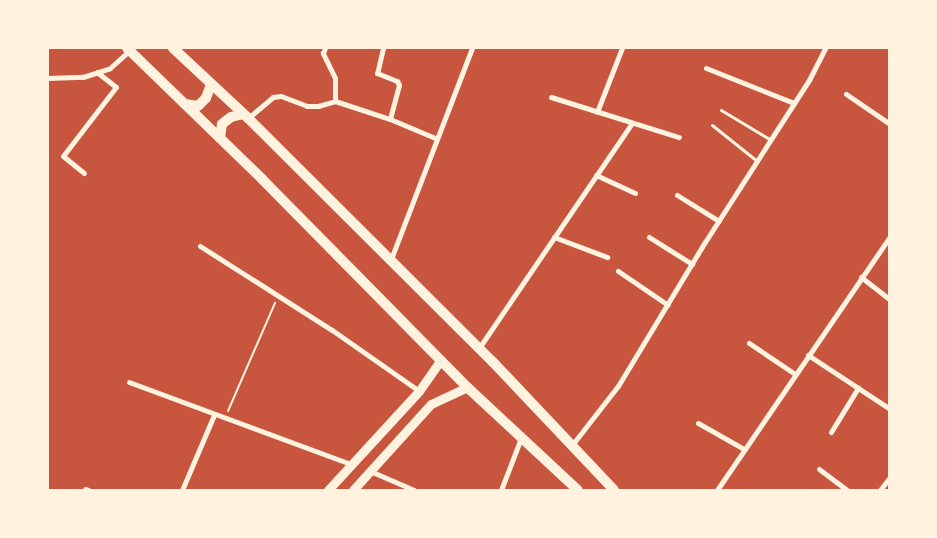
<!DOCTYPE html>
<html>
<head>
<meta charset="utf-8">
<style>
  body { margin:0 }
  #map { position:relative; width:937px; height:538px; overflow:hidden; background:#c8553d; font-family:"Source Sans 3",sans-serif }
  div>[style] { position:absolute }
  .path>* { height:2px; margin:-1px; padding:0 1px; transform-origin:1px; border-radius:1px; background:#fff3e0 }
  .service>* { height:3px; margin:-1.5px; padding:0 1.5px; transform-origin:1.5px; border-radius:1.5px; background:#fff3e0 }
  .minor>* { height:5px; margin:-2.5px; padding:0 2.5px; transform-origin:2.5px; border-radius:2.5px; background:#fff3e0 }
  .tertiary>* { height:9px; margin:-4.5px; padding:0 4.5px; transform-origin:4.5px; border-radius:4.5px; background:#fff3e0 }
  .secondary>* { height:10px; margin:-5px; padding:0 5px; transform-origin:5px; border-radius:5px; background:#fff3e0 }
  span { translate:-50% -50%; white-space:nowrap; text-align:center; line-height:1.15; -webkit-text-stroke:4px #fff3e0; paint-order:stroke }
  .frame { position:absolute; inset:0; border:49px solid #fff3e0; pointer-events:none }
</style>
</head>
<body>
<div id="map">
  <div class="path">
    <i style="left:228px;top:411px;width:118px;rotate:-66.5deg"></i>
  </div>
  <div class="service">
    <i style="left:721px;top:110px;width:58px;rotate:31deg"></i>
    <i style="left:712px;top:125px;width:58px;rotate:38.7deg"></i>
  </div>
  <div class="minor">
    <i style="left:383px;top:48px;width:26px;rotate:103deg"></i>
    <i style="left:377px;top:73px;width:22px;rotate:22deg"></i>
    <i style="left:397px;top:81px;width:4px;rotate:63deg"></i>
    <i style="left:399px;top:85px;width:35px;rotate:105deg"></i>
    <i style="left:706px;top:68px;width:95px;rotate:21.7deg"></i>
    <i style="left:48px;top:78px;width:35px;rotate:-2deg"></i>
    <i style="left:83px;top:77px;width:28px;rotate:-18deg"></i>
    <i style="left:110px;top:68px;width:27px;rotate:-42deg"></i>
    <i style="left:846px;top:94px;width:53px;rotate:34.3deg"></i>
    <i style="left:551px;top:97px;width:134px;rotate:17.4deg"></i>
    <i style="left:335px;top:101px;width:58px;rotate:18.1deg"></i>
    <i style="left:390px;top:119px;width:49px;rotate:22.9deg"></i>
    <i style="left:597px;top:112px;width:69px;rotate:-68.7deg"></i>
    <i style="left:248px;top:118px;width:33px;rotate:-40deg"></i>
    <i style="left:273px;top:97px;width:8px;rotate:-7deg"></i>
    <i style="left:281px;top:96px;width:28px;rotate:21deg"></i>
    <i style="left:307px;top:106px;width:11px"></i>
    <i style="left:318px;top:106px;width:18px;rotate:-16deg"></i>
    <i style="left:335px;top:101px;width:23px;rotate:-90deg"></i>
    <i style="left:335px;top:78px;width:28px;rotate:-116deg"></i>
    <i style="left:323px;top:53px;width:5px;rotate:-68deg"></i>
    <i style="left:84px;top:173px;width:27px;rotate:-141deg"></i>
    <i style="left:63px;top:156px;width:87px;rotate:-52.5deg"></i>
    <i style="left:116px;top:87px;width:24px;rotate:-142deg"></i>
    <i style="left:596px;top:175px;width:43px;rotate:24.8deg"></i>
    <i style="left:677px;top:195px;width:49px;rotate:31.8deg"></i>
    <i style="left:554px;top:237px;width:57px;rotate:20.7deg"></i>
    <i style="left:649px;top:237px;width:51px;rotate:32.1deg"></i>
    <i style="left:200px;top:246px;width:156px;rotate:32.5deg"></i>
    <i style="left:332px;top:330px;width:106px;rotate:35deg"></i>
    <i style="left:391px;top:259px;width:226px;rotate:-69deg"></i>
    <i style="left:618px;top:271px;width:60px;rotate:34.2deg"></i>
    <i style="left:861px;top:277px;width:37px;rotate:38deg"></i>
    <i style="left:749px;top:343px;width:55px;rotate:34deg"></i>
    <i style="left:479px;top:348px;width:272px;rotate:-55.8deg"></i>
    <i style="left:808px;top:355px;width:98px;rotate:33.4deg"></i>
    <i style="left:129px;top:382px;width:237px;rotate:20.3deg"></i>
    <i style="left:698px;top:423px;width:53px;rotate:29.5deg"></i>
    <i style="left:831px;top:432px;width:52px;rotate:-58.5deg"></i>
    <i style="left:572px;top:445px;width:75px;rotate:-52.1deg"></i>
    <i style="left:618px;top:386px;width:168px;rotate:-58.9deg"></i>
    <i style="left:705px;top:242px;width:193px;rotate:-57.3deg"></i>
    <i style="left:809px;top:80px;width:36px;rotate:-63deg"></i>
    <i style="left:819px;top:469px;width:35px;rotate:37deg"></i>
    <i style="left:370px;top:471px;width:48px;rotate:23.4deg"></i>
    <i style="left:85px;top:489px;width:3px;rotate:18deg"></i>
    <i style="left:182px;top:490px;width:82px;rotate:-66.9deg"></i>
    <i style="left:501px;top:490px;width:56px;rotate:-69deg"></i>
    <i style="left:717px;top:490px;width:307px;rotate:-55.7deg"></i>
    <i style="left:880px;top:490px;width:16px;rotate:-52deg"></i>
  </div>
  <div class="tertiary">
    <i style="left:328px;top:490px;width:134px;rotate:-47.4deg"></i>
    <i style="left:419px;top:391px;width:38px;rotate:-55deg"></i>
    <i style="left:353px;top:490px;width:116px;rotate:-47.8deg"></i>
    <i style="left:431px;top:404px;width:40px;rotate:-25deg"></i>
  </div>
  <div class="secondary">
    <i style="left:127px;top:48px;width:188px;rotate:44.1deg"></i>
    <i style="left:262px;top:179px;width:292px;rotate:45.4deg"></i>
    <i style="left:467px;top:387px;width:151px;rotate:42.9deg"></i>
    <i style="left:173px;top:48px;width:103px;rotate:43deg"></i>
    <i style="left:248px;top:118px;width:346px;rotate:44.9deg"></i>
    <i style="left:493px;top:362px;width:176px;rotate:46.6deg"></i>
    <i style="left:185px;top:104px;width:13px;rotate:9deg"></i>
    <i style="left:198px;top:106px;width:11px;rotate:-45deg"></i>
    <i style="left:206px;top:98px;width:15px;rotate:-70deg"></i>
    <i style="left:220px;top:138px;width:14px;rotate:-82deg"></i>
    <i style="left:222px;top:124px;width:11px;rotate:-38deg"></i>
    <i style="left:231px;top:117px;width:12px;rotate:-14deg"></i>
  </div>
  <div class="frame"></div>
</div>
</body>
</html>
